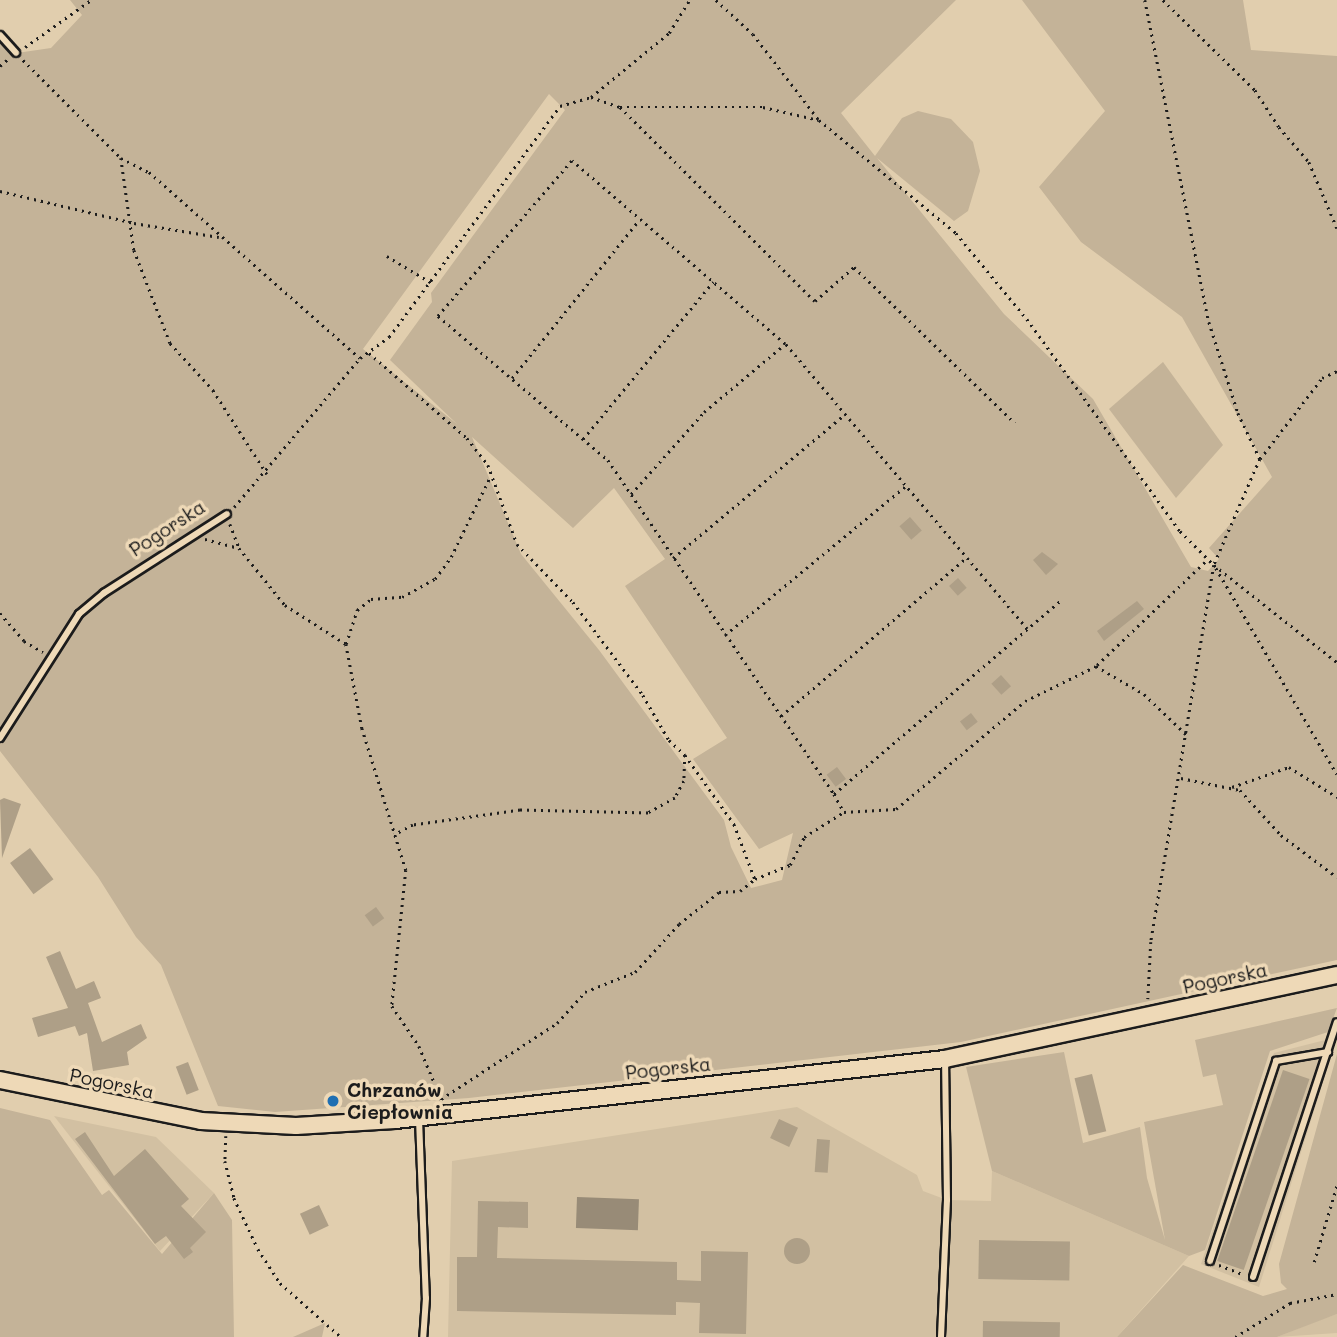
<!DOCTYPE html>
<html>
<head>
<meta charset="utf-8">
<style>
  body { margin:0 }
  #map { position:relative; width:1337px; height:1337px; overflow:hidden; background:#e1ceae; font-family:Mali,sans-serif }
  div>[style] { position:absolute }
  .built>* { inset:0; background:#d2c0a2 }
  .green>* { inset:0; background:#c4b398 }
  .water>* { inset:0; background:#988b77; transform-origin:0 0 }
  .building>* { inset:0; background:#ae9f87; transform-origin:0 0 }
  .round { border-radius:50% }
  .path>* { height:2.5px; margin-top:-1.25px; transform-origin:0; background:repeating-linear-gradient(90deg,#1c1c1c 0 2px,transparent 0 7px) }
  .roads { filter:drop-shadow(2px 0 #1c1c1c) drop-shadow(-2px 0 #1c1c1c) drop-shadow(0 2px #1c1c1c) drop-shadow(0 -2px #1c1c1c) }
  .service>* { height:6px; margin:-3px; padding:0 3px; transform-origin:3px; border-radius:3px; background:#eed9b7 }
  .tertiary>* { height:16px; margin:-8px; padding:0 8px; transform-origin:8px; border-radius:8px; background:#eed9b7 }
  .dots>* { width:19px; height:19px; translate:-50% -50%; box-sizing:border-box; border:4px solid #eed9b7; border-radius:50% }
  span { translate:-50% -50%; white-space:nowrap; text-align:center; line-height:1.15; -webkit-text-stroke:7px #eed9b7; paint-order:stroke }
  .street-label { font-size:19px; color:#1c1c1c }
  .poi-label { font-size:19px; color:#1c1c1c; font-weight:700 }
  .left { translate:0 -50%; text-align:left }
</style>
</head>
<body>
<div id="map">
  <div class="built">
    <i style="clip-path:polygon(1337px 1037px,1259px 1287px,1201px 1264px,1274px 1053px)"></i>
    <i style="clip-path:polygon(797px 1107px,917px 1175px,923px 1191px,947px 1200px,991px 1201px,992px 1171px,1189px 1256px,1117px 1337px,448px 1337px,452px 1161px)"></i>
    <i style="clip-path:polygon(54px 1116px,156px 1137px,214px 1193px,160px 1251px)"></i>
    <i style="clip-path:polygon(1337px 1314px,1337px 1333px,1277px 1337px,1317px 1321px)"></i>
  </div>
  <div class="green">
    <i style="clip-path:polygon(evenodd,70px 0,956px 0,841px 113px,875px 156px,902px 118px,918px 111px,951px 119px,973px 142px,980px 171px,968px 211px,954px 221px,877px 158px,1004px 314px,1093px 399px,1191px 567px,1208px 571px,1219px 559px,1209px 548px,1272px 477px,1182px 317px,1081px 242px,1039px 187px,1105px 111px,1022px 0,1243px 0,1251px 50px,1337px 56px,1337px 960px,961px 1042px,469px 1098px,275px 1112px,218px 1106px,161px 965px,136px 937px,98px 877px,0 751px,0 43px,10px 54px,51px 48px,82px 15px,70px 0,549px 94px,565px 110px,431px 293px,432px 302px,390px 360px,457px 424px,363px 349px,549px 94px,70px 0,472px 437px,573px 528px,614px 488px,665px 559px,625px 586px,727px 738px,693px 759px,759px 849px,793px 833px,782px 880px,751px 888px,731px 847px,724px 820px,599px 650px,521px 554px,472px 437px)"></i>
    <i style="clip-path:polygon(1163px 362px,1223px 445px,1176px 498px,1109px 409px)"></i>
    <i style="clip-path:polygon(1337px 1008px,1328px 1032px,1270px 1051px,1205px 1250px,1189px 1256px,992px 1171px,966px 1067px,1064px 1052px,1083px 1143px,1140px 1127px,1147px 1178px,1165px 1240px,1144px 1122px,1223px 1105px,1216px 1074px,1203px 1077px,1195px 1040px)"></i>
    <i style="clip-path:polygon(1337px 1054px,1337px 1314px,1277px 1337px,1117px 1337px,1183px 1265px,1263px 1296px,1287px 1289px,1281px 1283px,1279px 1264px)"></i>
    <i style="clip-path:polygon(0 1108px,50px 1120px,102px 1195px,109px 1190px,162px 1254px,214px 1193px,232px 1220px,234px 1337px,0 1337px)"></i>
    <i style="clip-path:polygon(325px 1323px,322px 1337px,293px 1337px)"></i>
  </div>
  <div class="water">
    <i style="left:577px;top:1197px;width:62px;height:31px;rotate:2deg"></i>
  </div>
  <div class="building">
    <i style="left:910px;top:517px;width:18px;height:14px;rotate:49deg"></i>
    <i style="clip-path:polygon(1042px 552px,1058px 564px,1046px 575px,1033px 560px)"></i>
    <i style="left:958px;top:578px;width:13px;height:12px;rotate:48deg"></i>
    <i style="clip-path:polygon(1137px 601px,1144px 609px,1104px 641px,1097px 631px)"></i>
    <i style="left:1001px;top:675px;width:15px;height:13px;rotate:48deg"></i>
    <i style="left:971px;top:713px;width:11px;height:14px;rotate:52deg"></i>
    <i style="left:837px;top:767px;width:15px;height:13px;rotate:53deg"></i>
    <i style="clip-path:polygon(4px 798px,21px 804px,2px 858px,0 800px)"></i>
    <i style="left:30px;top:848px;width:39px;height:25px;rotate:53deg"></i>
    <i style="left:376px;top:907px;width:14px;height:14px;rotate:54deg"></i>
    <i style="clip-path:polygon(60px 951px,76px 989px,94px 981px,101px 998px,88px 1003px,102px 1042px,141px 1024px,147px 1038px,127px 1052px,129px 1065px,93px 1071px,87px 1033px,79px 1036px,75px 1026px,38px 1037px,32px 1018px,68px 1008px,46px 957px)"></i>
    <i style="left:188px;top:1062px;width:30px;height:13px;rotate:69deg"></i>
    <i style="left:1283px;top:1070px;width:28px;height:202px;rotate:19deg"></i>
    <i style="left:1092px;top:1074px;width:59px;height:18px;rotate:76deg"></i>
    <i style="left:779px;top:1119px;width:21px;height:21px;rotate:25deg"></i>
    <i style="clip-path:polygon(85px 1132px,114px 1176px,145px 1149px,189px 1199px,181px 1206px,206px 1232px,190px 1248px,193px 1252px,184px 1259px,166px 1236px,155px 1244px,75px 1139px)"></i>
    <i style="left:817px;top:1139px;width:13px;height:33px;rotate:4deg"></i>
    <i style="clip-path:polygon(478px 1201px,528px 1202px,528px 1228px,498px 1227px,497px 1258px,677px 1262px,677px 1280px,701px 1281px,701px 1251px,748px 1252px,746px 1334px,699px 1333px,700px 1303px,676px 1302px,676px 1315px,457px 1311px,457px 1257px,477px 1257px)"></i>
    <i style="left:319px;top:1205px;width:23px;height:21px;rotate:65deg"></i>
    <i class="round" style="left:784px;top:1238px;width:26px;height:26px"></i>
    <i style="left:979px;top:1240px;width:91px;height:39px;rotate:1deg"></i>
    <i style="left:983px;top:1321px;width:77px;height:16px;rotate:1deg"></i>
  </div>
  <div class="path">
    <i style="left:716px;top:0;width:50px;rotate:42.6deg"></i>
    <i style="left:753px;top:34px;width:108px;rotate:52.5deg"></i>
    <i style="left:1145px;top:0;width:328px;rotate:78.8deg"></i>
    <i style="left:1209px;top:322px;width:96px;rotate:72.3deg"></i>
    <i style="left:1238px;top:413px;width:51px;rotate:64.4deg"></i>
    <i style="left:1260px;top:459px;width:116px;rotate:113.5deg"></i>
    <i style="left:1214px;top:565px;width:382px;rotate:99.5deg"></i>
    <i style="left:1151px;top:942px;width:57px;rotate:93deg"></i>
    <i style="left:1163px;top:0;width:129px;rotate:44.4deg"></i>
    <i style="left:1255px;top:90px;width:44px;rotate:57deg"></i>
    <i style="left:1279px;top:127px;width:46px;rotate:49.4deg"></i>
    <i style="left:1309px;top:162px;width:72px;rotate:67deg"></i>
    <i style="left:25px;top:47px;width:81px;rotate:-35.5deg"></i>
    <i style="left:23px;top:60px;width:139px;rotate:45deg"></i>
    <i style="left:121px;top:158px;width:31px;rotate:27deg"></i>
    <i style="left:149px;top:172px;width:281px;rotate:41.4deg"></i>
    <i style="left:0;top:66px;width:11px;rotate:-41deg"></i>
    <i style="left:591px;top:97px;width:101px;rotate:-39.4deg"></i>
    <i style="left:669px;top:33px;width:39px;rotate:-58deg"></i>
    <i style="left:620px;top:107px;width:275px;rotate:44.9deg"></i>
    <i style="left:815px;top:301px;width:52px;rotate:-41.1deg"></i>
    <i style="left:854px;top:267px;width:224px;rotate:44.1deg"></i>
    <i style="left:121px;top:158px;width:93px;rotate:82deg"></i>
    <i style="left:134px;top:250px;width:100px;rotate:68.8deg"></i>
    <i style="left:170px;top:343px;width:64px;rotate:47.5deg"></i>
    <i style="left:213px;top:390px;width:100px;rotate:57.3deg"></i>
    <i style="left:0;top:191px;width:138px;rotate:13.4deg"></i>
    <i style="left:134px;top:223px;width:86px;rotate:9.4deg"></i>
    <i style="left:387px;top:256px;width:52px;rotate:31deg"></i>
    <i style="left:369px;top:353px;width:130px;rotate:40.9deg"></i>
    <i style="left:467px;top:438px;width:34px;rotate:52deg"></i>
    <i style="left:488px;top:465px;width:84px;rotate:69.8deg"></i>
    <i style="left:517px;top:544px;width:81px;rotate:46deg"></i>
    <i style="left:573px;top:602px;width:116px;rotate:53deg"></i>
    <i style="left:643px;top:695px;width:52px;rotate:60deg"></i>
    <i style="left:669px;top:740px;width:22px;rotate:43deg"></i>
    <i style="left:685px;top:755px;width:26px;rotate:92deg"></i>
    <i style="left:684px;top:781px;width:19px;rotate:118deg"></i>
    <i style="left:675px;top:798px;width:31px;rotate:151deg"></i>
    <i style="left:648px;top:813px;width:128px;rotate:-178.7deg"></i>
    <i style="left:520px;top:810px;width:108px;rotate:172deg"></i>
    <i style="left:413px;top:825px;width:21px;rotate:152deg"></i>
    <i style="left:512px;top:378px;width:203px;rotate:-51.2deg"></i>
    <i style="left:583px;top:439px;width:204px;rotate:-50.4deg"></i>
    <i style="left:1260px;top:459px;width:102px;rotate:-52.6deg"></i>
    <i style="left:1322px;top:378px;width:17px;rotate:-25deg"></i>
    <i style="left:631px;top:494px;width:110px;rotate:-48.3deg"></i>
    <i style="left:704px;top:412px;width:106px;rotate:-40deg"></i>
    <i style="left:234px;top:507px;width:195px;rotate:-49.8deg"></i>
    <i style="left:360px;top:358px;width:36px;rotate:-36deg"></i>
    <i style="left:389px;top:337px;width:287px;rotate:-53.5deg"></i>
    <i style="left:560px;top:106px;width:32px;rotate:-16deg"></i>
    <i style="left:591px;top:97px;width:31px;rotate:19deg"></i>
    <i style="left:620px;top:107px;width:143px"></i>
    <i style="left:763px;top:107px;width:57px;rotate:13.1deg"></i>
    <i style="left:819px;top:120px;width:178px;rotate:39.5deg"></i>
    <i style="left:956px;top:233px;width:112px;rotate:50.5deg"></i>
    <i style="left:1027px;top:319px;width:261px;rotate:54.2deg"></i>
    <i style="left:1180px;top:531px;width:48px;rotate:45deg"></i>
    <i style="left:1214px;top:565px;width:157px;rotate:38.3deg"></i>
    <i style="left:230px;top:524px;width:26px;rotate:69deg"></i>
    <i style="left:239px;top:548px;width:73px;rotate:51.1deg"></i>
    <i style="left:285px;top:605px;width:72px;rotate:32.6deg"></i>
    <i style="left:346px;top:644px;width:86px;rotate:79.2deg"></i>
    <i style="left:362px;top:728px;width:149px;rotate:72.8deg"></i>
    <i style="left:406px;top:870px;width:137px;rotate:95.9deg"></i>
    <i style="left:392px;top:1006px;width:48px;rotate:56deg"></i>
    <i style="left:419px;top:1046px;width:60px;rotate:67.3deg"></i>
    <i style="left:205px;top:539px;width:35px;rotate:15deg"></i>
    <i style="left:673px;top:558px;width:224px;rotate:-39.9deg"></i>
    <i style="left:1216px;top:568px;width:239px;rotate:59.6deg"></i>
    <i style="left:0;top:613px;width:37px;rotate:49deg"></i>
    <i style="left:24px;top:641px;width:22px;rotate:30deg"></i>
    <i style="left:1027px;top:629px;width:374px;rotate:-130.3deg"></i>
    <i style="left:785px;top:344px;width:281px;rotate:-139.3deg"></i>
    <i style="left:572px;top:161px;width:205px;rotate:130.8deg"></i>
    <i style="left:438px;top:316px;width:223px;rotate:40.3deg"></i>
    <i style="left:608px;top:460px;width:403px;rotate:55.9deg"></i>
    <i style="left:834px;top:794px;width:297px;rotate:-40.5deg"></i>
    <i style="left:725px;top:635px;width:234px;rotate:-39.5deg"></i>
    <i style="left:346px;top:644px;width:36px;rotate:-72deg"></i>
    <i style="left:357px;top:610px;width:18px;rotate:-38deg"></i>
    <i style="left:371px;top:599px;width:31px;rotate:-4deg"></i>
    <i style="left:402px;top:597px;width:38px;rotate:-29deg"></i>
    <i style="left:435px;top:579px;width:27px;rotate:-54deg"></i>
    <i style="left:451px;top:557px;width:89px;rotate:-64deg"></i>
    <i style="left:1097px;top:665px;width:153px;rotate:-43.7deg"></i>
    <i style="left:781px;top:716px;width:245px;rotate:-40.5deg"></i>
    <i style="left:685px;top:755px;width:85px;rotate:54.6deg"></i>
    <i style="left:734px;top:824px;width:59px;rotate:69.1deg"></i>
    <i style="left:1181px;top:778px;width:60px;rotate:11.5deg"></i>
    <i style="left:1240px;top:790px;width:61px;rotate:47.7deg"></i>
    <i style="left:1281px;top:835px;width:70px;rotate:36.9deg"></i>
    <i style="left:1232px;top:787px;width:60px;rotate:-19.3deg"></i>
    <i style="left:1289px;top:767px;width:57px;rotate:32deg"></i>
    <i style="left:834px;top:794px;width:21px;rotate:61deg"></i>
    <i style="left:441px;top:1099px;width:139px;rotate:-33.2deg"></i>
    <i style="left:557px;top:1023px;width:42px;rotate:-47.9deg"></i>
    <i style="left:585px;top:992px;width:54px;rotate:-21.8deg"></i>
    <i style="left:635px;top:972px;width:65px;rotate:-47.5deg"></i>
    <i style="left:679px;top:924px;width:51px;rotate:-38.7deg"></i>
    <i style="left:719px;top:892px;width:21px;rotate:-3deg"></i>
    <i style="left:740px;top:891px;width:19px;rotate:-39deg"></i>
    <i style="left:755px;top:879px;width:38px;rotate:-22deg"></i>
    <i style="left:790px;top:865px;width:31px;rotate:-63deg"></i>
    <i style="left:804px;top:837px;width:47px;rotate:-32deg"></i>
    <i style="left:844px;top:812px;width:52px;rotate:-3.3deg"></i>
    <i style="left:896px;top:809px;width:168px;rotate:-39.9deg"></i>
    <i style="left:1025px;top:701px;width:79px;rotate:-26.2deg"></i>
    <i style="left:1096px;top:666px;width:56px;rotate:30.3deg"></i>
    <i style="left:1144px;top:694px;width:61px;rotate:43.7deg"></i>
    <i style="left:226px;top:1136px;width:25px;rotate:92deg"></i>
    <i style="left:225px;top:1161px;width:38px;rotate:76deg"></i>
    <i style="left:234px;top:1198px;width:56px;rotate:64.8deg"></i>
    <i style="left:258px;top:1249px;width:40px;rotate:57.1deg"></i>
    <i style="left:280px;top:1283px;width:81px;rotate:41.5deg"></i>
    <i style="left:1314px;top:1262px;width:80px;rotate:-73.4deg"></i>
    <i style="left:1219px;top:1265px;width:26px;rotate:21deg"></i>
    <i style="left:1235px;top:1337px;width:65px;rotate:-31.7deg"></i>
    <i style="left:1290px;top:1303px;width:48px;rotate:-10.8deg"></i>
  </div>
  <div class="roads">
    <div class="service">
      <i style="left:0;top:35px;width:24px;rotate:48deg"></i>
      <i style="left:0;top:738px;width:147px;rotate:-57.5deg"></i>
      <i style="left:79px;top:614px;width:33px;rotate:-40deg"></i>
      <i style="left:104px;top:593px;width:146px;rotate:-32.7deg"></i>
      <i style="left:419px;top:1119px;width:179px;rotate:87.8deg"></i>
      <i style="left:426px;top:1298px;width:39px;rotate:94deg"></i>
      <i style="left:1210px;top:1261px;width:211px;rotate:-71.7deg"></i>
      <i style="left:1276px;top:1061px;width:53px;rotate:-9.8deg"></i>
      <i style="left:1253px;top:1277px;width:268px;rotate:-71.8deg"></i>
      <i style="left:941px;top:1337px;width:137px;rotate:-87.5deg"></i>
      <i style="left:947px;top:1200px;width:141px;rotate:-90.8deg"></i>
    </div>
    <div class="tertiary">
      <i style="left:0;top:1080px;width:205px;rotate:11.5deg"></i>
      <i style="left:201px;top:1121px;width:95px;rotate:3deg"></i>
      <i style="left:296px;top:1126px;width:99px;rotate:-3.5deg"></i>
      <i style="left:395px;top:1120px;width:553px;rotate:-6.33deg"></i>
      <i style="left:945px;top:1059px;width:401px;rotate:-12.1deg"></i>
    </div>
  </div>
  <div class="dots">
    <i style="left:333px;top:1101px;background:#1f6fb2"></i>
  </div>
  <div class="street-label">
    <span style="left:167px;top:528px;rotate:-33deg">Pogorska</span>
    <span style="left:1225px;top:978px;rotate:-12deg">Pogorska</span>
    <span style="left:668px;top:1068px;rotate:-6deg">Pogorska</span>
    <span style="left:112px;top:1083px;rotate:12deg">Pogorska</span>
  </div>
  <div class="poi-label">
    <span class="left" style="left:347px;top:1101px">Chrzanów<br>Ciepłownia</span>
  </div>
</div>
</body>
</html>
